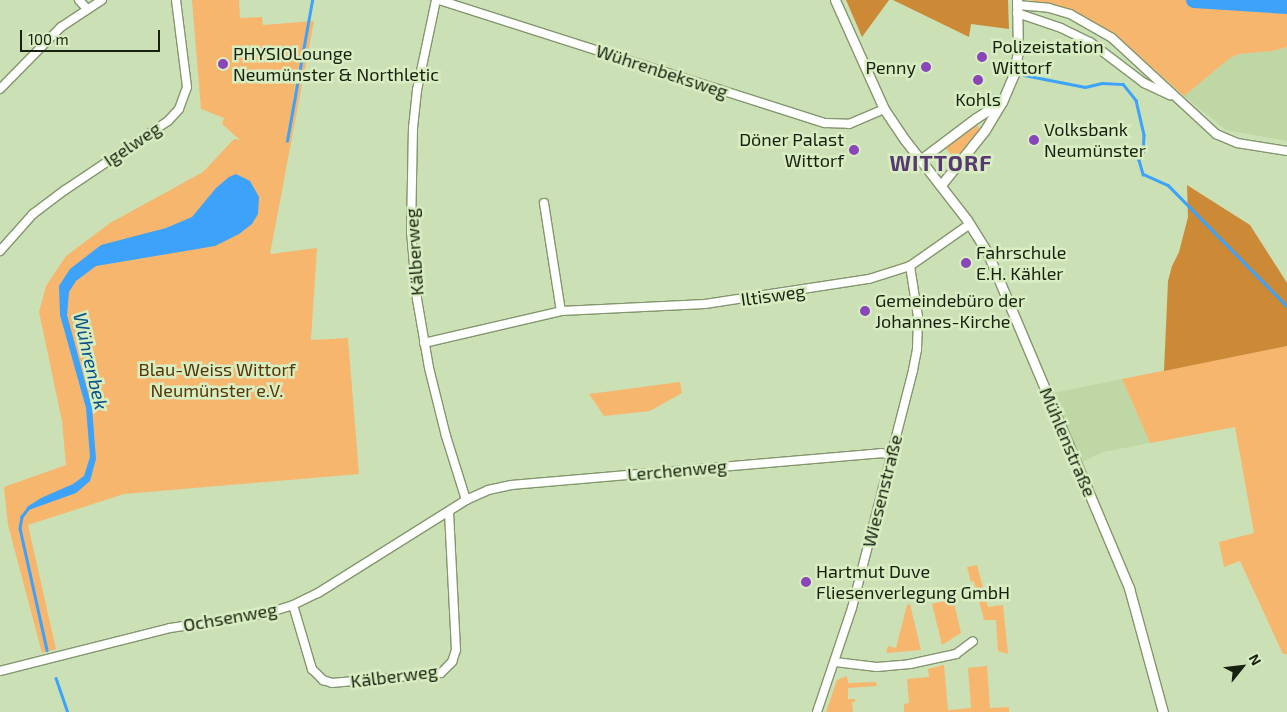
<!DOCTYPE html>
<html>
<head>
<meta charset="utf-8">
<style>
  body { margin:0 }
  #map { position:relative; width:1287px; height:712px; overflow:hidden; background:#cbe0b5; font-family:"Exo 2",sans-serif }
  div>[style] { position:absolute }
  .built>* { inset:0; background:#bfd7a4 }
  .green>* { inset:0; background:#f7b66e }
  .forest>* { inset:0; background:#cc8936 }
  .water>* { inset:0; background:#3da2fa }
  .stream>* { height:2.5px; margin:-1.25px; padding:0 1.25px; transform-origin:1.25px; border-radius:1.25px; background:#3da2fa }
  .river>* { height:16px; margin:-8px; padding:0 8px; transform-origin:8px; border-radius:8px; background:#3da2fa }
  .roads { filter:drop-shadow(1px 0 #83966d) drop-shadow(-1px 0 #83966d) drop-shadow(0 1px #83966d) drop-shadow(0 -1px #83966d) }
  .minor>* { height:8px; margin:-4px; padding:0 4px; transform-origin:4px; border-radius:4px; background:#fff }
  .tertiary>* { height:9px; margin:-4.5px; padding:0 4.5px; transform-origin:4.5px; border-radius:4.5px; background:#fff }
  .dots>* { width:14px; height:14px; translate:-50% -50%; box-sizing:border-box; border:2px solid #d8edc1; border-radius:50% }
  span { translate:-50% -50%; white-space:nowrap; text-align:center; line-height:1.15; -webkit-text-stroke:5px #d8edc1; paint-order:stroke }
  .poi-label { font-size:18px; color:#182010 }
  .left { translate:0 -50%; text-align:left }
  .right { translate:-100% -50%; text-align:right }
  .street-label { font-size:18px; color:#182010 }
  .park-label { font-size:18px; color:#573506 }
  .water-label { font-size:19px; color:#065289; font-style:italic }
  .district-label { font-size:22px; color:#583872; font-weight:700; letter-spacing:1px }
  .north { position:absolute; left:1217px; top:642px; width:50px; height:50px; -webkit-text-stroke:4px #d8edc1; paint-order:stroke; rotate:61deg; font-size:14px; font-weight:700; line-height:20px; text-align:center; color:#182010 }
  .north::after { content:''; display:block; margin:auto; width:18px; height:22px; background:#182010; clip-path:polygon(50% 0,100% 100%,50% 72%,0 100%) }
  .scale { position:absolute; left:20px; top:30px; width:140px; height:22px; box-sizing:border-box; border:2px solid #182010; border-top:0; padding-left:6px; font-size:15px; line-height:18px; white-space:nowrap; color:#182010; -webkit-text-stroke:4px #d8edc1; paint-order:stroke }
</style>
</head>
<body>
<div id="map">
  <div class="built">
    <i style="clip-path:polygon(1287px 47px,1287px 141px,1226px 130px,1184px 96px,1230px 58px,1239px 54px,1273px 51px)"></i>
    <i style="clip-path:polygon(1122px 379px,1150px 443px,1103px 452px,1078px 464px,1048px 394px)"></i>
  </div>
  <div class="green">
    <i style="clip-path:polygon(192px 0,239px 0,240px 18px,262px 17px,263px 25px,314px 21px,270px 254px,317px 248px,311px 340px,348px 338px,359px 474px,124px 494px,28px 525px,56px 649px,42px 653px,8px 525px,4px 487px,66px 465px,62px 421px,39px 312px,46px 286px,66px 256px,110px 223px,203px 172px,234px 139px,240px 140px,222px 124px,224px 118px,201px 109px)"></i>
    <i style="clip-path:polygon(1027px 0,1287px 0,1287px 47px,1273px 51px,1239px 54px,1230px 58px,1184px 96px,1116px 35px,1079px 14px,1056px 5px)"></i>
    <i style="clip-path:polygon(975px 126px,978px 126px,979px 130px,955px 159px,945px 147px)"></i>
    <i style="clip-path:polygon(1287px 346px,1287px 654px,1283px 654px,1240px 561px,1224px 567px,1219px 542px,1254px 533px,1235px 427px,1150px 443px,1122px 379px)"></i>
    <i style="clip-path:polygon(680px 382px,682px 393px,650px 411px,604px 416px,589px 394px)"></i>
    <i style="clip-path:polygon(977px 565px,988px 607px,1003px 605px,1008px 654px,998px 651px,996px 620px,984px 620px,974px 581px,971px 582px,967px 567px)"></i>
    <i style="clip-path:polygon(953px 598px,961px 633px,942px 645px,932px 604px)"></i>
    <i style="clip-path:polygon(910px 604px,921px 650px,886px 653px,888px 646px,896px 648px,907px 605px)"></i>
    <i style="clip-path:polygon(944px 665px,948px 710px,971px 708px,968px 668px,987px 666px,990px 708px,1009px 707px,1009px 712px,904px 712px,904px 704px,909px 703px,907px 679px,929px 677px,928px 669px)"></i>
    <i style="clip-path:polygon(847px 676px,848px 683px,876px 682px,877px 686px,848px 688px,848px 699px,855px 699px,855px 702px,852px 702px,853px 712px,826px 712px,837px 680px)"></i>
  </div>
  <div class="forest">
    <i style="clip-path:polygon(846px 0,889px 0,862px 37px)"></i>
    <i style="clip-path:polygon(893px 0,1008px 0,1009px 29px,971px 24px,969px 37px)"></i>
    <i style="clip-path:polygon(1187px 185px,1250px 225px,1287px 283px,1287px 346px,1164px 371px,1168px 281px,1172px 266px,1179px 252px,1188px 217px)"></i>
  </div>
  <div class="water">
    <i style="clip-path:polygon(236px 174px,250px 181px,259px 197px,258px 214px,252px 224px,239px 234px,215px 246px,96px 266px,76px 281px,69px 292px,67px 315px,92px 407px,96px 459px,90px 481px,76px 493px,26px 511px,27px 507px,41px 498px,73px 484px,84px 476px,90px 457px,86px 408px,60px 315px,59px 286px,70px 269px,101px 245px,166px 228px,192px 217px,216px 188px,229px 177px)"></i>
  </div>
  <div class="stream">
    <i style="left:1024px;top:75px;width:62px;rotate:11.1deg"></i>
    <i style="left:1085px;top:87px;width:17px;rotate:-13deg"></i>
    <i style="left:1102px;top:83px;width:21px;rotate:3deg"></i>
    <i style="left:1123px;top:84px;width:21px;rotate:51deg"></i>
    <i style="left:1136px;top:100px;width:36px;rotate:77deg"></i>
    <i style="left:1144px;top:135px;width:17px;rotate:93deg"></i>
    <i style="left:1143px;top:152px;width:9px;rotate:117deg"></i>
    <i style="left:1139px;top:160px;width:15px;rotate:74deg"></i>
    <i style="left:1143px;top:174px;width:27px;rotate:24deg"></i>
    <i style="left:1168px;top:185px;width:170px;rotate:45.5deg"></i>
    <i style="left:287px;top:141px;width:143px;rotate:-79.9deg"></i>
    <i style="left:28px;top:509px;width:10px;rotate:127deg"></i>
    <i style="left:22px;top:517px;width:11px;rotate:100deg"></i>
    <i style="left:20px;top:528px;width:125px;rotate:77.5deg"></i>
    <i style="left:56px;top:678px;width:36px;rotate:71deg"></i>
  </div>
  <div class="river">
    <i style="left:1194px;top:0;width:93px;rotate:3.7deg"></i>
  </div>
  <div class="roads">
    <div class="minor">
      <i style="left:79px;top:0;width:12px;rotate:48deg"></i>
      <i style="left:436px;top:0;width:92px;rotate:101.9deg"></i>
      <i style="left:417px;top:90px;width:37px;rotate:96deg"></i>
      <i style="left:413px;top:127px;width:104px;rotate:91.1deg"></i>
      <i style="left:411px;top:231px;width:68px;rotate:85deg"></i>
      <i style="left:417px;top:299px;width:70px;rotate:80.1deg"></i>
      <i style="left:429px;top:368px;width:70px;rotate:76deg"></i>
      <i style="left:446px;top:436px;width:67px;rotate:72.6deg"></i>
      <i style="left:439px;top:0;width:405px;rotate:17.7deg"></i>
      <i style="left:825px;top:123px;width:24px;rotate:2deg"></i>
      <i style="left:849px;top:124px;width:38px;rotate:-23deg"></i>
      <i style="left:1017px;top:5px;width:32px;rotate:5deg"></i>
      <i style="left:1049px;top:8px;width:22px;rotate:16deg"></i>
      <i style="left:1070px;top:14px;width:48px;rotate:29.7deg"></i>
      <i style="left:1112px;top:38px;width:142px;rotate:42.7deg"></i>
      <i style="left:1216px;top:134px;width:23px;rotate:23deg"></i>
      <i style="left:1237px;top:143px;width:51px;rotate:9.1deg"></i>
      <i style="left:1017px;top:13px;width:46px;rotate:18.8deg"></i>
      <i style="left:1061px;top:28px;width:32px;rotate:26deg"></i>
      <i style="left:1090px;top:42px;width:68px;rotate:37.2deg"></i>
      <i style="left:1144px;top:83px;width:29px;rotate:25deg"></i>
      <i style="left:0;top:89px;width:87px;rotate:-45.5deg"></i>
      <i style="left:61px;top:27px;width:49px;rotate:-33.4deg"></i>
      <i style="left:544px;top:203px;width:109px;rotate:81.1deg"></i>
      <i style="left:0;top:251px;width:50px;rotate:-48.3deg"></i>
      <i style="left:33px;top:214px;width:40px;rotate:-37deg"></i>
      <i style="left:65px;top:190px;width:124px;rotate:-33.8deg"></i>
      <i style="left:168px;top:121px;width:16px;rotate:-47deg"></i>
      <i style="left:179px;top:109px;width:23px;rotate:-70deg"></i>
      <i style="left:187px;top:87px;width:88px;rotate:-97.2deg"></i>
      <i style="left:424px;top:343px;width:141px;rotate:-13.1deg"></i>
      <i style="left:561px;top:311px;width:144px;rotate:-2.8deg"></i>
      <i style="left:705px;top:304px;width:166px;rotate:-8.7deg"></i>
      <i style="left:869px;top:279px;width:43px;rotate:-17.6deg"></i>
      <i style="left:910px;top:266px;width:73px;rotate:-35deg"></i>
      <i style="left:293px;top:605px;width:67px;rotate:73.5deg"></i>
      <i style="left:312px;top:669px;width:16px;rotate:45deg"></i>
      <i style="left:323px;top:680px;width:9px;rotate:18deg"></i>
      <i style="left:332px;top:683px;width:109px;rotate:-5.2deg"></i>
      <i style="left:441px;top:673px;width:16px;rotate:-45deg"></i>
      <i style="left:452px;top:662px;width:13px;rotate:-72deg"></i>
      <i style="left:456px;top:650px;width:138px;rotate:-92.9deg"></i>
      <i style="left:835px;top:662px;width:42px;rotate:6.8deg"></i>
      <i style="left:877px;top:667px;width:33px;rotate:-5deg"></i>
      <i style="left:910px;top:664px;width:47px;rotate:-12.3deg"></i>
      <i style="left:956px;top:654px;width:21px;rotate:-37deg"></i>
      <i style="left:0;top:671px;width:175px;rotate:-14.2deg"></i>
      <i style="left:170px;top:628px;width:95px;rotate:-8.5deg"></i>
      <i style="left:264px;top:614px;width:30px;rotate:-17deg"></i>
      <i style="left:293px;top:605px;width:28px;rotate:-26deg"></i>
      <i style="left:318px;top:593px;width:175px;rotate:-32.1deg"></i>
      <i style="left:466px;top:500px;width:24px;rotate:-24deg"></i>
      <i style="left:488px;top:490px;width:24px;rotate:-12deg"></i>
      <i style="left:511px;top:485px;width:371px;rotate:-4.9deg"></i>
      <i style="left:881px;top:453px;width:10px;rotate:11deg"></i>
      <i style="left:817px;top:712px;width:110px;rotate:-71.4deg"></i>
      <i style="left:852px;top:608px;width:246px;rotate:-75.6deg"></i>
      <i style="left:913px;top:370px;width:21px;rotate:-79deg"></i>
      <i style="left:917px;top:349px;width:32px;rotate:-88deg"></i>
      <i style="left:918px;top:317px;width:52px;rotate:-98.9deg"></i>
    </div>
    <div class="tertiary">
      <i style="left:835px;top:0;width:120px;rotate:65.8deg"></i>
      <i style="left:884px;top:109px;width:37px;rotate:56deg"></i>
      <i style="left:905px;top:140px;width:101px;rotate:52.2deg"></i>
      <i style="left:967px;top:220px;width:40px;rotate:58deg"></i>
      <i style="left:988px;top:254px;width:363px;rotate:67.1deg"></i>
      <i style="left:1129px;top:588px;width:129px;rotate:74.7deg"></i>
      <i style="left:920px;top:160px;width:70px;rotate:-36.9deg"></i>
      <i style="left:976px;top:118px;width:27px;rotate:-33deg"></i>
      <i style="left:941px;top:185px;width:70px;rotate:-51.3deg"></i>
      <i style="left:985px;top:130px;width:33px;rotate:-59deg"></i>
      <i style="left:1002px;top:102px;width:30px;rotate:-67deg"></i>
      <i style="left:1014px;top:74px;width:22px;rotate:-80deg"></i>
      <i style="left:1018px;top:52px;width:52px;rotate:-91.1deg"></i>
    </div>
  </div>
  <div class="dots">
    <i style="left:982px;top:57px;background:#8945b9"></i>
    <i style="left:223px;top:64px;background:#8945b9"></i>
    <i style="left:926px;top:67px;background:#8945b9"></i>
    <i style="left:978px;top:80px;background:#8945b9"></i>
    <i style="left:1034px;top:140px;background:#8945b9"></i>
    <i style="left:854px;top:150px;background:#8945b9"></i>
    <i style="left:966px;top:263px;background:#8945b9"></i>
    <i style="left:865px;top:311px;background:#8945b9"></i>
    <i style="left:806px;top:582px;background:#8945b9"></i>
  </div>
  <div class="poi-label">
    <span class="left" style="left:992px;top:57px">Polizeistation<br>Wittorf</span>
    <span class="left" style="left:233px;top:64px">PHYSIOLounge<br>Neumünster &amp; Northletic</span>
    <span class="right" style="left:916px;top:67px">Penny</span>
    <span style="left:978px;top:99px">Kohls</span>
    <span class="left" style="left:1044px;top:140px">Volksbank<br>Neumünster</span>
    <span class="right" style="left:844px;top:150px">Döner Palast<br>Wittorf</span>
    <span class="left" style="left:976px;top:263px">Fahrschule<br>E.H. Kähler</span>
    <span class="left" style="left:875px;top:311px">Gemeindebüro der<br>Johannes-Kirche</span>
    <span class="left" style="left:816px;top:582px">Hartmut Duve<br>Fliesenverlegung GmbH</span>
  </div>
  <div class="street-label">
    <span style="left:662px;top:71px;rotate:18deg">Wührenbeksweg</span>
    <span style="left:132px;top:144px;rotate:-34deg">Igelweg</span>
    <span style="left:414px;top:252px;rotate:-94deg">Kälberweg</span>
    <span style="left:773px;top:295px;rotate:-8deg">Iltisweg</span>
    <span style="left:1068px;top:442px;rotate:67deg">Mühlenstraße</span>
    <span style="left:677px;top:470px;rotate:-5deg">Lerchenweg</span>
    <span style="left:882px;top:491px;rotate:-76deg">Wiesenstraße</span>
    <span style="left:230px;top:617px;rotate:-10deg">Ochsenweg</span>
    <span style="left:394px;top:676px;rotate:-7deg">Kälberweg</span>
  </div>
  <div class="park-label">
    <span style="left:217px;top:380px">Blau-Weiss Wittorf<br>Neumünster e.V.</span>
  </div>
  <div class="water-label">
    <span style="left:91px;top:361px;rotate:77deg">Wührenbek</span>
  </div>
  <div class="district-label">
    <span style="left:941px;top:163px">WITTORF</span>
  </div>
  <div class="north">N</div>
  <div class="scale">100 m</div>
</div>
</body>
</html>
